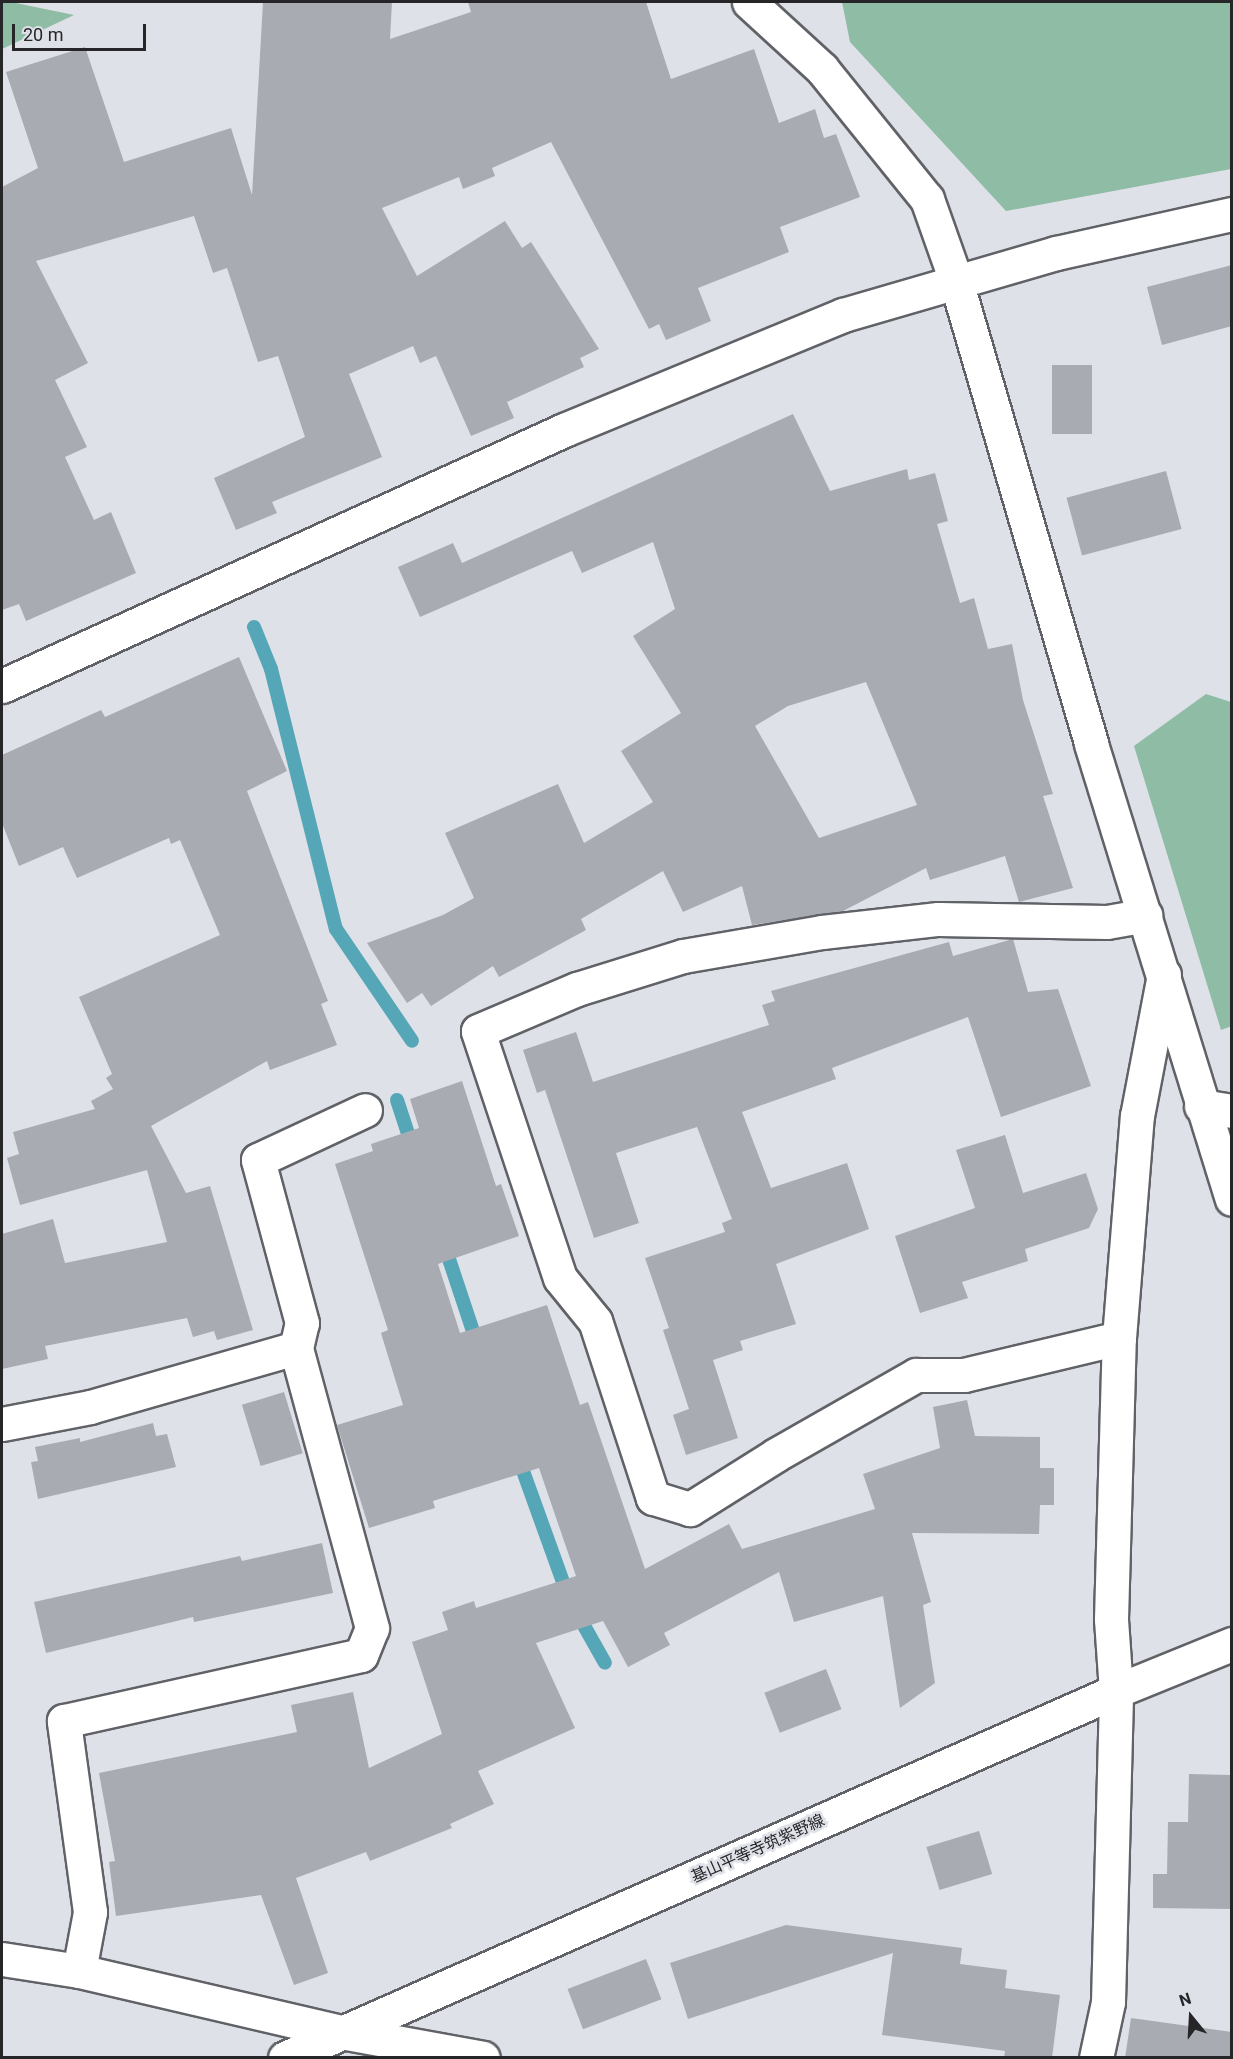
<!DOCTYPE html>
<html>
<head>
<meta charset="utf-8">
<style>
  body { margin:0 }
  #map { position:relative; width:1233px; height:2059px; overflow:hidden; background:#dfe1e8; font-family:Roboto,"Noto Sans JP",sans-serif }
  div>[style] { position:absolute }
  .green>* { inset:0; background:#8ebca5 }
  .stream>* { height:14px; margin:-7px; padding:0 7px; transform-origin:7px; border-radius:7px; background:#55a6b7 }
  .building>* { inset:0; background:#a9abb2; transform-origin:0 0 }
  .roads { filter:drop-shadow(2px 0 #606267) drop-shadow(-2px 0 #606267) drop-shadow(0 2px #606267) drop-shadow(0 -2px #606267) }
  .street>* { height:33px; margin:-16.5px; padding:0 16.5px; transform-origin:16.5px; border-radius:16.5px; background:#fff }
  .secondary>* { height:33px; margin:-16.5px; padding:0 16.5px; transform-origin:16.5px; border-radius:16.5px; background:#fff }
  span { translate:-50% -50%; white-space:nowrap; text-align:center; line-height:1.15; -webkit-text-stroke:5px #dfe1e8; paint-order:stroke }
  .street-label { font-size:16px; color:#262629 }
  .frame { position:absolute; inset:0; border:3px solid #262629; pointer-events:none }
  .north { position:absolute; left:1161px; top:1987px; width:60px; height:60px; -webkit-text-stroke:4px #dfe1e8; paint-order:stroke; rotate:342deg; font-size:16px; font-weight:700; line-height:24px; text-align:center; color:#262629 }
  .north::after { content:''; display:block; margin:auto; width:21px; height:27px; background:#262629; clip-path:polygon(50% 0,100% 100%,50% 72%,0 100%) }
  .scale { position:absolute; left:12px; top:24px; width:134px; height:27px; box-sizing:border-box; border:3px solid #262629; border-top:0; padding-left:8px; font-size:18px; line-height:21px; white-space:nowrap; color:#262629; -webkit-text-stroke:4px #dfe1e8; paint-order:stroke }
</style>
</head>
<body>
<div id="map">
  <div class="green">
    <i style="clip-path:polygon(2px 2px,11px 2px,74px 15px,2px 49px)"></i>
    <i style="clip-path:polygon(842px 2px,1231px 2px,1231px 169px,1006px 211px,850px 42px)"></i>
    <i style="clip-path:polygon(1206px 694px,1231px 702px,1232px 1026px,1221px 1030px,1134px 746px)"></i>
  </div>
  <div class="stream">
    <i style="left:254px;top:627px;width:45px;rotate:68deg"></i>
    <i style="left:271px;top:669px;width:268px;rotate:76deg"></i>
    <i style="left:336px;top:929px;width:135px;rotate:55.8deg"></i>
    <i style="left:397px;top:1100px;width:52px;rotate:71.9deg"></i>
    <i style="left:444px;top:1244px;width:108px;rotate:71.6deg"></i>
    <i style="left:518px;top:1457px;width:151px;rotate:70.2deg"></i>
    <i style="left:569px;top:1599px;width:73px;rotate:60.6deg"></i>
  </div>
  <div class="building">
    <i style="clip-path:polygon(263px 2px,392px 2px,390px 39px,471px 12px,468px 2px,646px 2px,671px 79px,754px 49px,779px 123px,815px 109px,824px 138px,836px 134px,860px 197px,780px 227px,789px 252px,698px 288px,711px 321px,666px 340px,659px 324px,649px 329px,551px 142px,492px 168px,495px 176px,463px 189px,459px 177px,382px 208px,417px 276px,505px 221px,522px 248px,531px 242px,599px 349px,580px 358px,584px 367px,507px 402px,514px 418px,471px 436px,436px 356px,420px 363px,413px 346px,349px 374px,382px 457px,272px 502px,277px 513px,236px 530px,214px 478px,305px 437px,278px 356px,258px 362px,227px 268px,213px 273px,194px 216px,36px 261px,88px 363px,55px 380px,87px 447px,65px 457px,94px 520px,111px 512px,136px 573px,26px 621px,19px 604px,2px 610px,2px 187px,38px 168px,6px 72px,85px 47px,124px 162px,231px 128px,252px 195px)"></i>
    <i style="clip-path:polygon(1232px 265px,1232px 326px,1162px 345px,1147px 287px)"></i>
    <i style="left:1092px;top:365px;width:69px;height:40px;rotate:90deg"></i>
    <i style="clip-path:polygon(evenodd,793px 414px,830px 491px,907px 469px,909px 480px,935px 473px,948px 521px,937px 524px,960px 603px,974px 598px,988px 649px,1012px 644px,1023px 700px,1053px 794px,1043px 796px,1073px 888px,1019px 902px,1005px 856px,930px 880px,926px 868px,843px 911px,752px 925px,742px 886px,683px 912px,663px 871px,581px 919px,586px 930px,499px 977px,493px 966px,431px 1006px,422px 993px,407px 1003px,367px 943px,443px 915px,474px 898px,445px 833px,558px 784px,584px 843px,653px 802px,621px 751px,681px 713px,633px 636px,675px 609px,653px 542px,582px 573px,572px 551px,420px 617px,398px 567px,453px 543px,462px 563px,793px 414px,866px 682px,917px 805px,819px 838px,755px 726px,788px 706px,866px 682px)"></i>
    <i style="left:1166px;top:471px;width:60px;height:103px;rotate:75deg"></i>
    <i style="clip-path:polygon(239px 657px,287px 771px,247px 791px,328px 1001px,321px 1004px,337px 1045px,270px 1070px,267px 1061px,151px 1126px,186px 1193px,210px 1186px,253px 1330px,217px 1340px,214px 1331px,193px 1337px,187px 1318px,45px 1346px,48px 1359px,2px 1369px,2px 1234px,53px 1219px,65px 1263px,167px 1242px,147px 1170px,20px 1205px,7px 1158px,19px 1154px,13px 1132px,95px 1109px,91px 1101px,113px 1089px,106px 1078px,112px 1074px,79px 997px,220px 935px,180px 840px,171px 844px,169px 838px,77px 878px,63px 847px,19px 866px,2px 823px,2px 755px,101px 710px,105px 717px)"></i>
    <i style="clip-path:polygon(1013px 939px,1028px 992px,1058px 989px,1091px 1086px,1001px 1117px,968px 1017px,832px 1068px,836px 1079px,742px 1112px,771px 1188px,847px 1163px,869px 1229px,776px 1264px,796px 1324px,740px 1341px,743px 1350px,713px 1360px,738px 1438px,686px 1455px,673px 1415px,689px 1409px,663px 1330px,669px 1328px,645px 1258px,725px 1232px,722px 1223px,732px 1219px,697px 1127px,616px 1153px,639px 1223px,594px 1238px,545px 1090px,537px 1093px,523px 1050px,576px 1032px,593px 1082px,769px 1025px,762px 1005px,775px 1001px,771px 991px,949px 942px,953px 956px)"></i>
    <i style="clip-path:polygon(462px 1081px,496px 1186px,501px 1184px,519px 1236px,438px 1264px,460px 1333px,547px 1305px,580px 1405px,588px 1402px,645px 1569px,729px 1524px,742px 1549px,875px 1509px,863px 1474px,940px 1448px,933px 1407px,967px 1400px,975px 1436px,1040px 1437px,1040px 1468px,1054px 1468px,1054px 1505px,1040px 1505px,1039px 1534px,912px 1533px,931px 1602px,923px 1605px,935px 1683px,900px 1708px,883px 1596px,794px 1622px,779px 1572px,664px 1633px,670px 1645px,628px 1667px,603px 1621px,536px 1643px,575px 1728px,478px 1771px,494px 1804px,450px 1824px,452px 1828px,370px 1861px,366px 1852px,296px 1878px,328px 1973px,294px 1985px,261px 1895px,116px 1916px,109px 1862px,115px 1861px,99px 1773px,297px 1732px,291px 1705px,353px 1692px,369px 1768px,442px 1734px,412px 1642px,448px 1630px,442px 1612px,474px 1601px,476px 1608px,576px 1576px,539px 1468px,433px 1501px,435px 1508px,369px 1528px,337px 1425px,403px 1405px,381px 1333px,388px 1330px,335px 1164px,373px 1151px,371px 1144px,419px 1128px,410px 1099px)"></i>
    <i style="clip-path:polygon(1005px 1135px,1023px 1193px,1086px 1173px,1098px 1209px,1089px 1228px,1025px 1249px,1028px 1261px,962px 1282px,968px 1298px,920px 1313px,895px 1236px,975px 1208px,956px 1150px)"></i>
    <i style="left:284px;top:1392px;width:64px;height:44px;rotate:73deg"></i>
    <i style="clip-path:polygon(153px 1423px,156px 1436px,167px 1434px,176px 1467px,38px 1499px,31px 1462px,38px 1461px,35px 1447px,80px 1438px,80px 1442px)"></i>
    <i style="clip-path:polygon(322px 1543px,333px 1593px,194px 1622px,193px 1617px,46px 1653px,34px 1602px,240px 1556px,242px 1561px)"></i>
    <i style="left:826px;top:1669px;width:43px;height:66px;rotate:69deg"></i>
    <i style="clip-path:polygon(1189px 1774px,1232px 1775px,1232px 1909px,1153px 1908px,1153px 1874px,1167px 1874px,1168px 1822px,1188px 1822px)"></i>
    <i style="left:979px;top:1831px;width:45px;height:55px;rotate:73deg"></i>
    <i style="clip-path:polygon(786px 1925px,962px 1948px,960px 1964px,1007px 1970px,1005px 1988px,1060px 1995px,1052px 2058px,1004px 2058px,1005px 2051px,882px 2035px,893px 1953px,688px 2019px,670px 1963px)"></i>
    <i style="left:646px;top:1959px;width:43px;height:84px;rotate:69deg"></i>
    <i style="clip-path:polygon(1131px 2018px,1232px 2032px,1232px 2058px,1125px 2058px)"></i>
  </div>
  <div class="roads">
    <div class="street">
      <i style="left:749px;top:2px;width:99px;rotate:42.5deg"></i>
      <i style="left:822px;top:69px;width:167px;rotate:51.1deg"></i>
      <i style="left:927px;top:199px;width:87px;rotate:70.5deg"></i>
      <i style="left:1201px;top:1106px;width:31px;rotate:9deg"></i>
      <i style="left:1119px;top:1338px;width:159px;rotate:166.6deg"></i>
      <i style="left:964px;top:1375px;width:48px;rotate:180deg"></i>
      <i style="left:916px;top:1375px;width:161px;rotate:150.3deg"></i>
      <i style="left:776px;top:1455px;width:102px;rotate:147.9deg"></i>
      <i style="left:690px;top:1509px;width:39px;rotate:-163deg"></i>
      <i style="left:653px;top:1498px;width:186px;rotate:-108.1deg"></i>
      <i style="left:595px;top:1321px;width:55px;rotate:-129.1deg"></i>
      <i style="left:560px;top:1278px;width:260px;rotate:-108.4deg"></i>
      <i style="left:478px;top:1031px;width:108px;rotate:-23deg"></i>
      <i style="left:577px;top:989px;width:111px;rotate:-17.3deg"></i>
      <i style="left:683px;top:956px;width:141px;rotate:-9.8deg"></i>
      <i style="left:822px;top:932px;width:117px;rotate:-6.4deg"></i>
      <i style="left:938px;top:919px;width:169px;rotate:1deg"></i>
      <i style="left:1107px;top:922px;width:39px;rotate:-10deg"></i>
      <i style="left:2px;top:1424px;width:90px;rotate:-10.9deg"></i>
      <i style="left:90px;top:1407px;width:214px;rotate:-16deg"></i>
      <i style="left:296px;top:1348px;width:26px;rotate:-77deg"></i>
      <i style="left:302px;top:1323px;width:169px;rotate:-105.1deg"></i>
      <i style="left:258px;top:1160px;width:118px;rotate:-25deg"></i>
      <i style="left:2px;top:1959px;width:78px;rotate:8.9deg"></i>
      <i style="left:79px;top:1971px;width:274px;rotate:13.1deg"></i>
      <i style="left:346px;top:2033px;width:139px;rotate:10.3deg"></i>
      <i style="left:79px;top:1971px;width:60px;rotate:-79.4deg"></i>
      <i style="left:90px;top:1912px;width:193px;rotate:-97.8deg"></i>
      <i style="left:64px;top:1721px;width:304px;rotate:-12.5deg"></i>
      <i style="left:361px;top:1655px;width:29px;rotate:-68deg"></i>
      <i style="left:372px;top:1628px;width:290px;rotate:-105.2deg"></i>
      <i style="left:1096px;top:2058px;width:57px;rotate:-77.9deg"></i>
      <i style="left:1108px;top:2002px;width:311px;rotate:-88.5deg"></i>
      <i style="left:1116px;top:1691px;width:72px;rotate:-94deg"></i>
      <i style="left:1111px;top:1619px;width:281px;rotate:-88.4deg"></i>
      <i style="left:1119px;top:1338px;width:223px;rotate:-85.4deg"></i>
      <i style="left:1137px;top:1116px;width:144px;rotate:-79.2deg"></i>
    </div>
    <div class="secondary">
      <i style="left:956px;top:281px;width:482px;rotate:73.7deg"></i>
      <i style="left:1091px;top:744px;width:476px;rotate:72.8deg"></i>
      <i style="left:2px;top:686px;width:618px;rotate:-24.49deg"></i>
      <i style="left:564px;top:430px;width:302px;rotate:-22.4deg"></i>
      <i style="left:843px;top:315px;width:222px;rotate:-16.2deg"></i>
      <i style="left:1056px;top:253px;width:180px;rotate:-12.5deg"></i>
      <i style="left:285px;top:2058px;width:908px;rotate:-23.83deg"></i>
      <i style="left:1116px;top:1691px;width:125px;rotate:-22.1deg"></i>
    </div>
  </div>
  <div class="street-label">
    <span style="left:758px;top:1849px;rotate:-24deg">基山平等寺筑紫野線</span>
  </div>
  <div class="frame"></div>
  <div class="north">N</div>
  <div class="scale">20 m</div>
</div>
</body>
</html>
